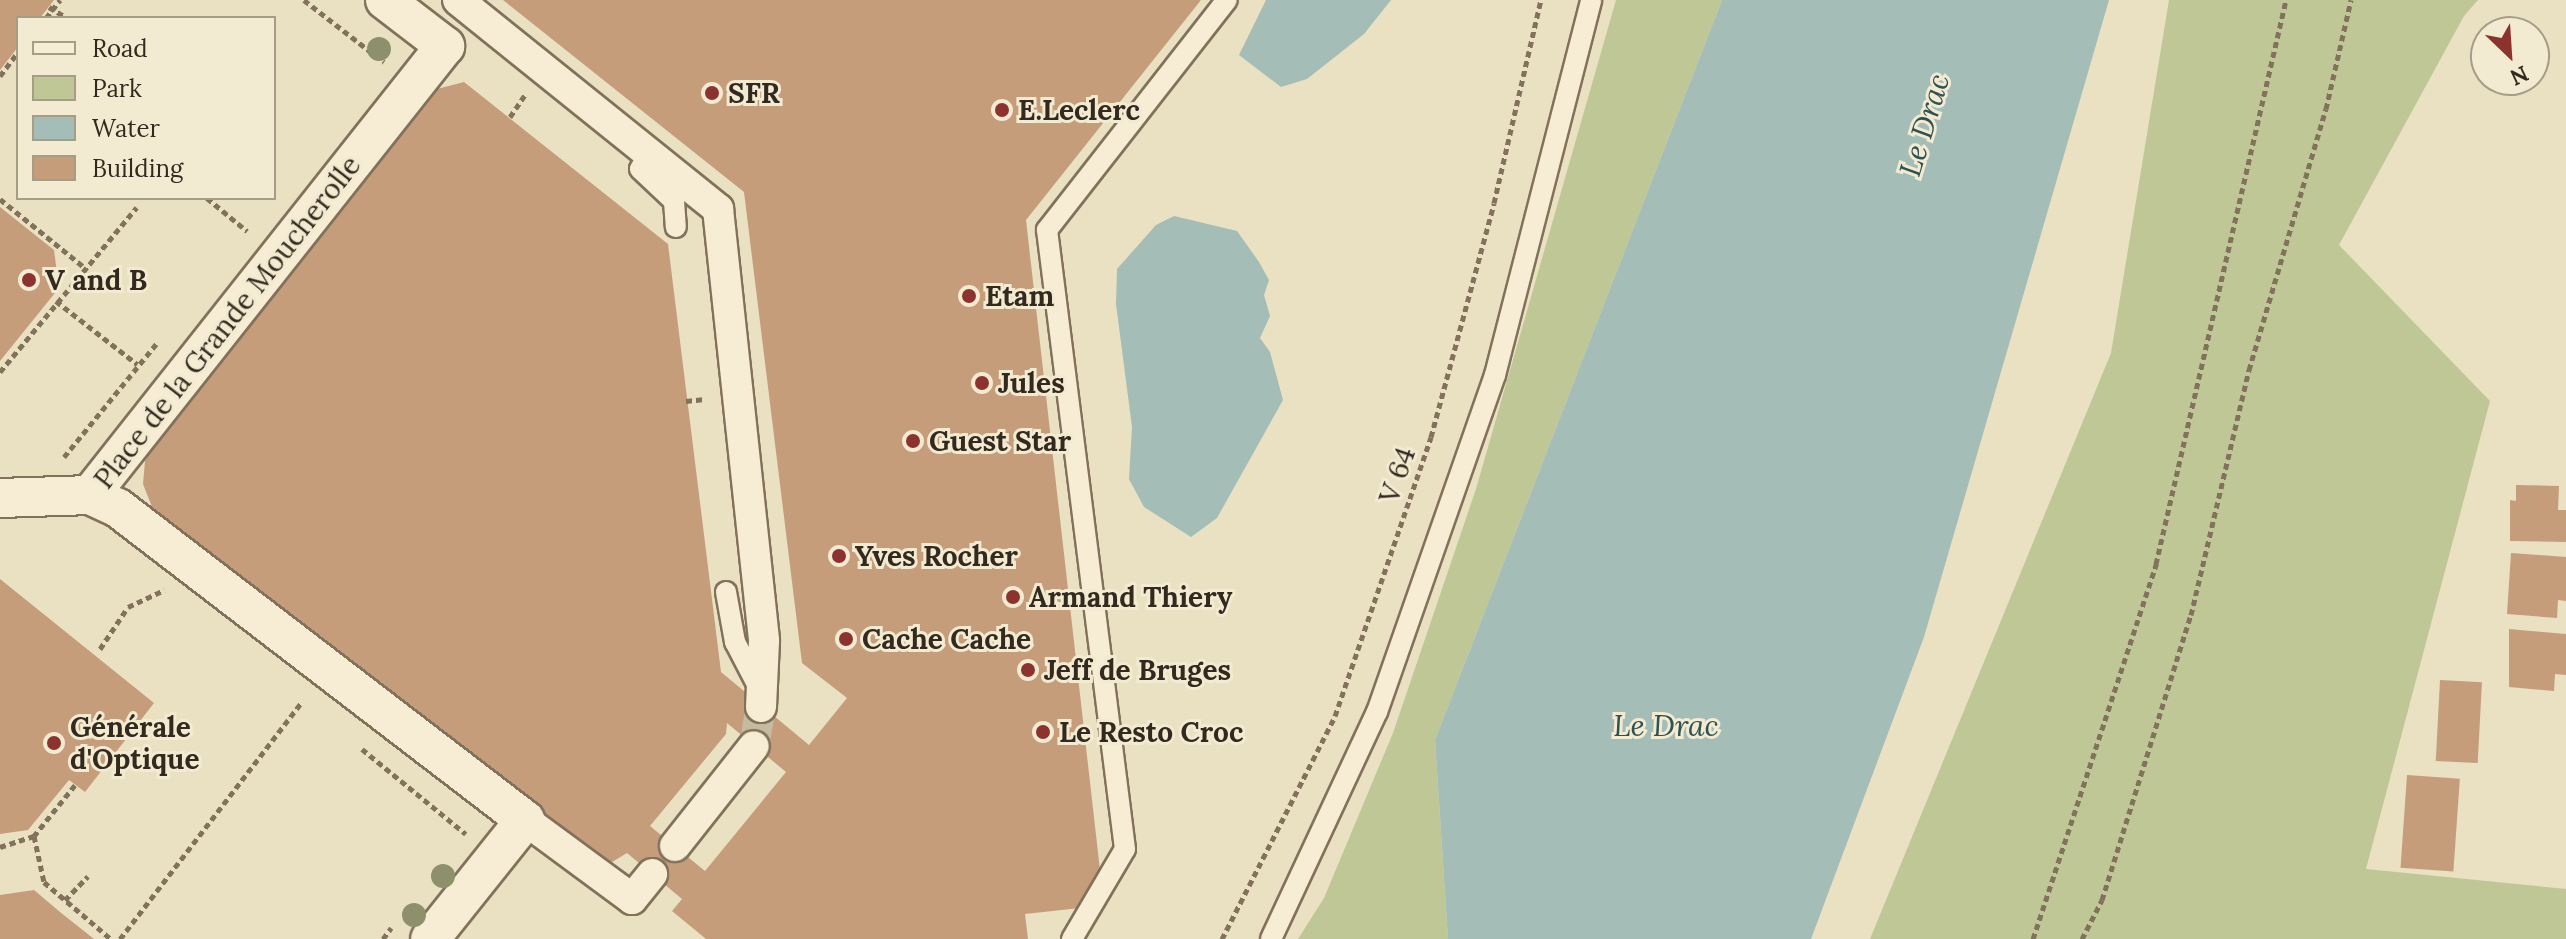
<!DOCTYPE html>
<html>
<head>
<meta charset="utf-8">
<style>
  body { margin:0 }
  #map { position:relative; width:2566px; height:939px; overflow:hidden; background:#eae0c2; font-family:Lora,serif }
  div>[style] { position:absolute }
  .green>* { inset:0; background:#bfc797 }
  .water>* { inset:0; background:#a4bdb7 }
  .building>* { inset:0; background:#c59d7b; transform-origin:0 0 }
  .pedestrian-tunnel>* { height:30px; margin-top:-15px; transform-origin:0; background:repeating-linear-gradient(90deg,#c5bba1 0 30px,transparent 0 45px) }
  .path>* { height:5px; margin-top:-2.5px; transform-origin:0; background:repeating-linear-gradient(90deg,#82715b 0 6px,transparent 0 10px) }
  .roads { filter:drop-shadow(2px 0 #82715b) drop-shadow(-2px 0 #82715b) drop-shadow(0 2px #82715b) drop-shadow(0 -2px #82715b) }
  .service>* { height:20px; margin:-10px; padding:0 10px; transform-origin:10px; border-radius:10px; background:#f6edd4 }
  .pedestrian>* { height:30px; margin:-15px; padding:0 15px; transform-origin:15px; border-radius:15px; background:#f6edd4 }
  .minor>* { height:38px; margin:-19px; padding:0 19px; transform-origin:19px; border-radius:19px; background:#f6edd4 }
  .trees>* { width:24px; height:24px; margin:-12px; border-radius:50%; background:#8e906c }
  .dots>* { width:22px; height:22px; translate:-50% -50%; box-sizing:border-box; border:4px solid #f2ead1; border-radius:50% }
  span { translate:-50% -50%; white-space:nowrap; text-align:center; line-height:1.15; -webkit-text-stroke:6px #f2ead1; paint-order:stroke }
  .poi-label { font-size:28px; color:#33291e; font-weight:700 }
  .left { translate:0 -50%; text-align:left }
  .street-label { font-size:28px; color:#33291e }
  .water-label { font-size:30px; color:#2e5251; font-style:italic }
  .legend { position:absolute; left:16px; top:16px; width:260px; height:184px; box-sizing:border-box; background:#f2ead1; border:2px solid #a69d89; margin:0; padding:10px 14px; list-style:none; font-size:24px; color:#33291e }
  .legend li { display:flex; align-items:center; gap:16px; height:40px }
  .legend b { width:40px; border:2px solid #a69d89 }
  .north { position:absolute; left:2470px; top:16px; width:80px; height:80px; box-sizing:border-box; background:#f2ead1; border:2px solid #a69d89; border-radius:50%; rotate:155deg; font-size:22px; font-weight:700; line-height:32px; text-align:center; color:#33291e }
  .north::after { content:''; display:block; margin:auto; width:28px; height:36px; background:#8c3330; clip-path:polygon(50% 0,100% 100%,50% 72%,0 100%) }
</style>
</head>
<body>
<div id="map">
  <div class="green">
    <i style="clip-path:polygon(1616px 0,1722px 0,1435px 740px,1448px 939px,1298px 939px,1324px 898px,1393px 733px,1476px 489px)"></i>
    <i style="clip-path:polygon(2169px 0,2478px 0,2464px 16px,2339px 245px,2490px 401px,2366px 869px,2566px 889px,2566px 939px,1870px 939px,2111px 353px)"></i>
  </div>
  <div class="water">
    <i style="clip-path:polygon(1266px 0,1391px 0,1364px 34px,1307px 79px,1281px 87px,1239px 55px)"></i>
    <i style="clip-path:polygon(1722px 0,2109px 0,1924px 637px,1811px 939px,1448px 939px,1435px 740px)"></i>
    <i style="clip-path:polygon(1174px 216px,1237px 231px,1259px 262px,1269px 280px,1264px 295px,1270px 316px,1260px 338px,1270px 352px,1283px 400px,1217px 518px,1191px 537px,1144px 507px,1129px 479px,1132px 427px,1116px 304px,1117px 269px,1156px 225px)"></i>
  </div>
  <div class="building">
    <i style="clip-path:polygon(0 0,54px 0,40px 18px,18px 18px,18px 47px,0 70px)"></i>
    <i style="clip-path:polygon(evenodd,503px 0,1201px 0,1026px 220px,1100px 870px,1080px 908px,1025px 914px,1028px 939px,706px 939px,672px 911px,682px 899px,627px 853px,607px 865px,152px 507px,143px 484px,145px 461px,154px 444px,437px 89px,464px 82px,668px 244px,721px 672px,809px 745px,847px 698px,802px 663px,744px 192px,503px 0,727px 723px,786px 772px,705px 871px,650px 826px,726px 734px,727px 723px)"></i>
    <i style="clip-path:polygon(0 207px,54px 250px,59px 288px,0 361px)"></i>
    <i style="clip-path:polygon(2516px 485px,2559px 486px,2558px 510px,2566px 510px,2566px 542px,2510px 541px,2510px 500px,2516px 501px)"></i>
    <i style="clip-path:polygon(2511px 553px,2566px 557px,2566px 601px,2558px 600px,2557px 618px,2507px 614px)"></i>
    <i style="clip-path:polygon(0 579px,154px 703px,85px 792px,69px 780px,28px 830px,0 834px)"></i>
    <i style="clip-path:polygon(2509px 629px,2566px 634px,2566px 675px,2555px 674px,2554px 691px,2509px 687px)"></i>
    <i style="left:2440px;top:680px;width:42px;height:81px;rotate:3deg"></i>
    <i style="left:2407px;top:775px;width:53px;height:93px;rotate:4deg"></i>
    <i style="clip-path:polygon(34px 890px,60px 912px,94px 939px,0 939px,0 895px)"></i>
  </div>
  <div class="pedestrian-tunnel">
    <i style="left:754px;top:746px;width:40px;rotate:-80deg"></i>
  </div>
  <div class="path">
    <i style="left:304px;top:0;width:101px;rotate:37.8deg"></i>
    <i style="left:49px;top:7px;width:21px;rotate:31deg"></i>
    <i style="left:46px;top:18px;width:23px;rotate:-52deg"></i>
    <i style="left:0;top:76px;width:30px;rotate:-53deg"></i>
    <i style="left:510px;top:117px;width:27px;rotate:-56deg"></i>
    <i style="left:207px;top:198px;width:52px;rotate:39.5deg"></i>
    <i style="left:0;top:199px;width:108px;rotate:39deg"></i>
    <i style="left:56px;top:301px;width:103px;rotate:37.9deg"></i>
    <i style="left:0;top:372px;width:214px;rotate:-50.3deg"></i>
    <i style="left:686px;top:401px;width:19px;rotate:-6deg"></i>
    <i style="left:64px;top:457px;width:146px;rotate:-50.8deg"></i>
    <i style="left:100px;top:649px;width:50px;rotate:-56.3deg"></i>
    <i style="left:128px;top:607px;width:40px;rotate:-25deg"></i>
    <i style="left:362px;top:749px;width:134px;rotate:39.3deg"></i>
    <i style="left:75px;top:785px;width:65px;rotate:128.8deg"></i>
    <i style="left:34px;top:836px;width:47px;rotate:77.7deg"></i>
    <i style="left:44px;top:882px;width:88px;rotate:40.4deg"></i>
    <i style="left:0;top:847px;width:36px;rotate:-18deg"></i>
    <i style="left:65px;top:900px;width:33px;rotate:-46deg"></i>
    <i style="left:120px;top:939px;width:299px;rotate:-52.5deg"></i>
    <i style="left:383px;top:939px;width:14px;rotate:-54deg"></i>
    <i style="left:1222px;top:939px;width:250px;rotate:-63.1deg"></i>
    <i style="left:1335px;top:716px;width:295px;rotate:-71deg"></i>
    <i style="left:1431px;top:437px;width:242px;rotate:-74.9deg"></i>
    <i style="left:1494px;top:203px;width:208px;rotate:-77deg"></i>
    <i style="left:2033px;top:939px;width:395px;rotate:-71.8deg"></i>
    <i style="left:2156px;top:564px;width:579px;rotate:-77.02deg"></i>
    <i style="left:2082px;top:939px;width:44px;rotate:-62.9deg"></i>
    <i style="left:2102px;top:900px;width:299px;rotate:-72.7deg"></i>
    <i style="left:2191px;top:615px;width:252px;rotate:-76.7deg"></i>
    <i style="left:2249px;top:370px;width:272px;rotate:-73.6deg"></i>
    <i style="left:2326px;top:109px;width:112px;rotate:-77.1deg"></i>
  </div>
  <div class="roads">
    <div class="service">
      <i style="left:649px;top:153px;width:18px;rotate:119deg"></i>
      <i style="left:640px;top:169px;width:47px;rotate:43.3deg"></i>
      <i style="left:674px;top:201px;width:26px;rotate:86deg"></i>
      <i style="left:726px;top:592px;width:51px;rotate:79.8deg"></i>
      <i style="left:735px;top:642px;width:54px;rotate:62.5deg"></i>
      <i style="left:1072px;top:939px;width:104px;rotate:-59.5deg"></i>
      <i style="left:1125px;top:849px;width:624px;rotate:-97.18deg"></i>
      <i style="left:1047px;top:230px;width:292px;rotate:-52deg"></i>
      <i style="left:1271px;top:939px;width:251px;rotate:-65deg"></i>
      <i style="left:1377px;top:712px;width:357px;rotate:-70.7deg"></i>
      <i style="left:1495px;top:375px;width:387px;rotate:-75.6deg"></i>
    </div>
    <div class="pedestrian">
      <i style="left:458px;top:0;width:334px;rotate:38.8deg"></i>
      <i style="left:718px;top:209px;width:434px;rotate:83.9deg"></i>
      <i style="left:764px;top:641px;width:66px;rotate:92.6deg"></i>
      <i style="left:525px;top:820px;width:133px;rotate:36.4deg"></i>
      <i style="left:632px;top:899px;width:32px;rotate:-51deg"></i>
      <i style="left:675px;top:846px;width:127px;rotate:-51.7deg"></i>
    </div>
    <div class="minor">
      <i style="left:385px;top:0;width:76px;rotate:37.5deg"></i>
      <i style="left:445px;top:46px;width:572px;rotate:128.33deg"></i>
      <i style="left:90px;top:495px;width:31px;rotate:25deg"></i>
      <i style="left:118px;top:508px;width:513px;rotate:37.47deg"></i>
      <i style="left:525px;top:820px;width:152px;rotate:128.6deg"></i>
      <i style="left:0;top:498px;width:90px;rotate:-1.9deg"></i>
    </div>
  </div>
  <div class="trees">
    <i style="left:379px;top:49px"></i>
    <i style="left:443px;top:876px"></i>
    <i style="left:414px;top:915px"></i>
  </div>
  <div class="dots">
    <i style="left:712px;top:93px;background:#8c3330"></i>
    <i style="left:1002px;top:110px;background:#8c3330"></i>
    <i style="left:29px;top:280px;background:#8c3330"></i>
    <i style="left:969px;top:296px;background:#8c3330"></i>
    <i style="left:982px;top:383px;background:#8c3330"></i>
    <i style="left:913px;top:441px;background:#8c3330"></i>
    <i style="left:839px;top:556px;background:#8c3330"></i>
    <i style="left:1013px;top:597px;background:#8c3330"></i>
    <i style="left:846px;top:639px;background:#8c3330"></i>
    <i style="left:1028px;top:670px;background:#8c3330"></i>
    <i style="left:1043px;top:732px;background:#8c3330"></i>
    <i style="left:54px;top:743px;background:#8c3330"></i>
  </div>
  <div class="poi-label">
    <span class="left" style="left:728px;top:93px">SFR</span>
    <span class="left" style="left:1018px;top:110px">E.Leclerc</span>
    <span class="left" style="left:45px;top:280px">V and B</span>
    <span class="left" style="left:985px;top:296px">Etam</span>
    <span class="left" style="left:998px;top:383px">Jules</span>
    <span class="left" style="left:929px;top:441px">Guest Star</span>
    <span class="left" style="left:855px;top:556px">Yves Rocher</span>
    <span class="left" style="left:1029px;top:597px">Armand Thiery</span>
    <span class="left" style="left:862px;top:639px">Cache Cache</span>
    <span class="left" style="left:1044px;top:670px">Jeff de Bruges</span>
    <span class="left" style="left:70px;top:743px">Générale<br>d'Optique</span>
    <span class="left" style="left:1059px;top:732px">Le Resto Croc</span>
  </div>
  <div class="street-label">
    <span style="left:227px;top:322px;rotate:-52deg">Place de la Grande Moucherolle</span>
    <span style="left:1397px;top:475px;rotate:-71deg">V 64</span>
  </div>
  <div class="water-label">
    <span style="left:1924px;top:125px;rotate:-73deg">Le Drac</span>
    <span style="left:1666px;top:725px">Le Drac</span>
  </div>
  <ul class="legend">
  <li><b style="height:10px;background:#f6edd4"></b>Road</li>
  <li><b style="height:22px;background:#bfc797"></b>Park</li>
  <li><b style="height:22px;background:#a4bdb7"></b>Water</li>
  <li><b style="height:22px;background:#c59d7b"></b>Building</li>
  </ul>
  <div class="north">N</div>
</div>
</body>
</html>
